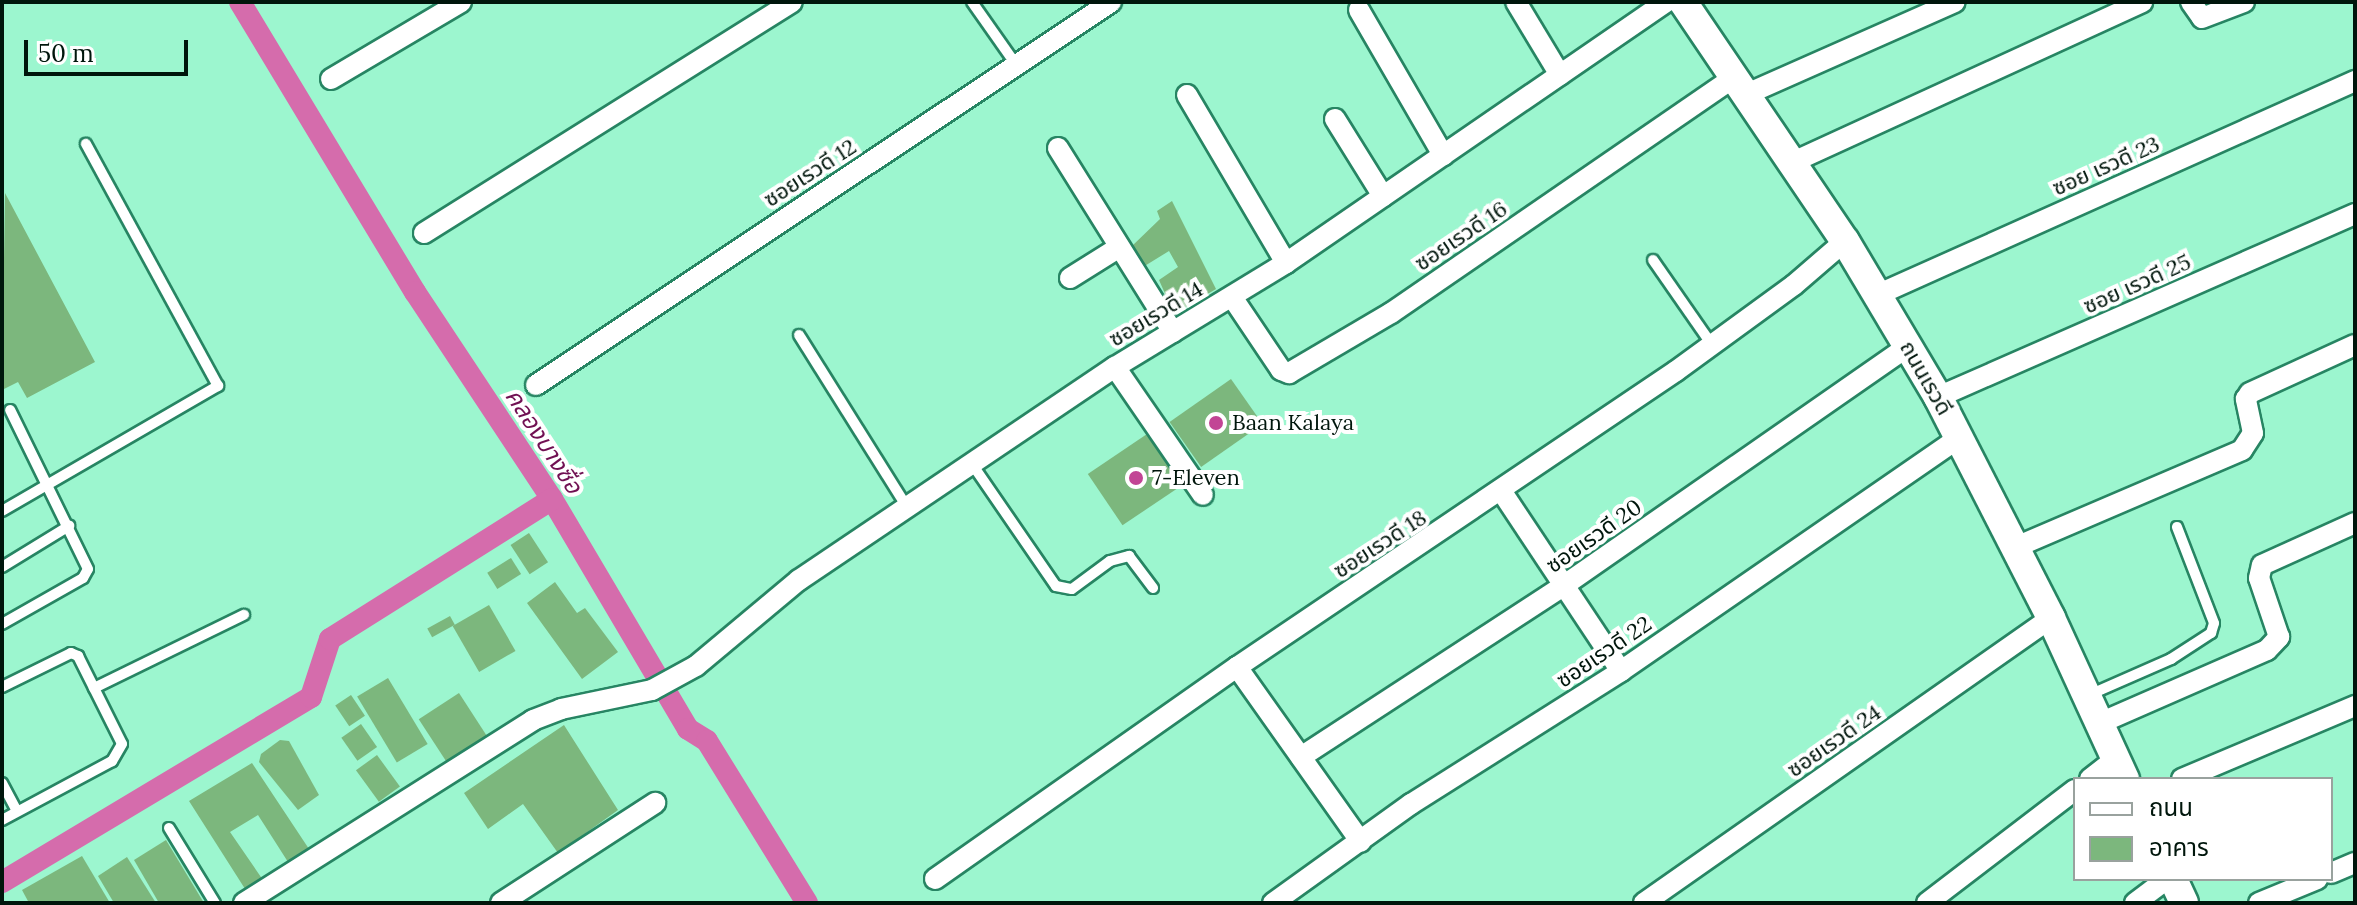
<!DOCTYPE html>
<html>
<head>
<meta charset="utf-8">
<style>
  body { margin:0 }
  #map { position:relative; width:2357px; height:905px; overflow:hidden; background:#9cf6cf; font-family:Lora,"Noto Sans Thai",serif }
  div>[style] { position:absolute }
  .canal>* { height:22px; margin:-11px; padding:0 11px; transform-origin:11px; border-radius:11px; background:#d56cac }
  .building>* { inset:0; background:#7cb77d; transform-origin:0 0 }
  .roads { filter:drop-shadow(2px 0 #278563) drop-shadow(-2px 0 #278563) drop-shadow(0 2px #278563) drop-shadow(0 -2px #278563) }
  .lane>* { height:10px; margin:-5px; padding:0 5px; transform-origin:5px; border-radius:5px; background:#fff }
  .street>* { height:20px; margin:-10px; padding:0 10px; transform-origin:10px; border-radius:10px; background:#fff }
  .secondary>* { height:28px; margin:-14px; padding:0 14px; transform-origin:14px; border-radius:14px; background:#fff }
  .dots>* { width:22px; height:22px; translate:-50% -50%; box-sizing:border-box; border:4px solid #fff; border-radius:50% }
  span { translate:-50% -50%; white-space:nowrap; text-align:center; line-height:1.15; -webkit-text-stroke:8px #fff; paint-order:stroke }
  .street-label { font-size:22px; color:#00160c }
  .poi-label { font-size:22px; color:#00160c }
  .left { translate:0 -50%; text-align:left }
  .water-label { font-size:24px; color:#701052; font-style:italic }
  .frame { position:absolute; inset:0; border:4px solid #00160c; pointer-events:none }
  .legend { position:absolute; left:2073px; top:777px; width:260px; height:104px; box-sizing:border-box; background:#fff; border:2px solid #99a29e; margin:0; padding:10px 14px; list-style:none; font-size:24px; color:#00160c }
  .legend li { display:flex; align-items:center; gap:16px; height:40px }
  .legend b { width:40px; border:2px solid #99a29e }
  .scale { position:absolute; left:24px; top:40px; width:164px; height:36px; box-sizing:border-box; border:4px solid #00160c; border-top:0; padding-left:10px; font-size:24px; line-height:28px; white-space:nowrap; color:#00160c; -webkit-text-stroke:6px #fff; paint-order:stroke }
</style>
</head>
<body>
<div id="map">
  <div class="canal">
    <i style="left:240px;top:2px;width:339px;rotate:58.9deg"></i>
    <i style="left:415px;top:292px;width:248px;rotate:56.5deg"></i>
    <i style="left:552px;top:499px;width:267px;rotate:59.4deg"></i>
    <i style="left:688px;top:729px;width:22px;rotate:32deg"></i>
    <i style="left:707px;top:741px;width:190px;rotate:58.3deg"></i>
    <i style="left:2px;top:882px;width:360px;rotate:-30.9deg"></i>
    <i style="left:311px;top:697px;width:61px;rotate:-71.9deg"></i>
    <i style="left:330px;top:639px;width:262px;rotate:-32.2deg"></i>
  </div>
  <div class="building">
    <i style="clip-path:polygon(5px 193px,95px 362px,27px 398px,18px 382px,2px 390px)"></i>
    <i style="clip-path:polygon(1172px 201px,1216px 289px,1174px 314px,1159px 280px,1178px 267px,1169px 251px,1143px 267px,1132px 246px,1160px 219px,1157px 211px)"></i>
    <i style="left:1231px;top:379px;width:55px;height:75px;rotate:55deg"></i>
    <i style="left:1150px;top:432px;width:62px;height:75px;rotate:56deg"></i>
    <i style="left:529px;top:533px;width:35px;height:22px;rotate:57deg"></i>
    <i style="left:511px;top:558px;width:19px;height:28px;rotate:58deg"></i>
    <i style="clip-path:polygon(555px 582px,577px 613px,585px 608px,618px 652px,582px 679px,527px 603px)"></i>
    <i style="left:489px;top:605px;width:53px;height:42px;rotate:60deg"></i>
    <i style="left:450px;top:616px;width:10px;height:26px;rotate:61deg"></i>
    <i style="left:388px;top:678px;width:77px;height:36px;rotate:59deg"></i>
    <i style="left:459px;top:693px;width:53px;height:48px;rotate:57deg"></i>
    <i style="left:351px;top:695px;width:25px;height:19px;rotate:56deg"></i>
    <i style="left:361px;top:724px;width:28px;height:24px;rotate:55deg"></i>
    <i style="clip-path:polygon(564px 725px,618px 810px,558px 853px,523px 804px,488px 829px,464px 793px)"></i>
    <i style="clip-path:polygon(280px 740px,289px 741px,319px 795px,298px 810px,259px 762px,261px 754px)"></i>
    <i style="left:377px;top:755px;width:39px;height:26px;rotate:54deg"></i>
    <i style="clip-path:polygon(252px 763px,309px 849px,288px 862px,258px 815px,230px 832px,263px 880px,247px 892px,189px 801px)"></i>
    <i style="clip-path:polygon(166px 840px,204px 903px,159px 903px,134px 860px)"></i>
    <i style="clip-path:polygon(82px 856px,110px 903px,29px 903px,22px 890px)"></i>
    <i style="clip-path:polygon(127px 857px,156px 903px,114px 903px,98px 876px)"></i>
  </div>
  <div class="roads">
    <div class="lane">
      <i style="left:972px;top:2px;width:78px;rotate:54.9deg"></i>
      <i style="left:1653px;top:260px;width:103px;rotate:55.2deg"></i>
      <i style="left:799px;top:335px;width:203px;rotate:57.9deg"></i>
      <i style="left:972px;top:464px;width:148px;rotate:55.5deg"></i>
      <i style="left:1056px;top:586px;width:16px;rotate:11deg"></i>
      <i style="left:1072px;top:589px;width:47px;rotate:-36.4deg"></i>
      <i style="left:1110px;top:561px;width:20px;rotate:-15deg"></i>
      <i style="left:1129px;top:556px;width:40px;rotate:53deg"></i>
      <i style="left:2px;top:511px;width:250px;rotate:-30.1deg"></i>
      <i style="left:218px;top:386px;width:276px;rotate:-118.6deg"></i>
      <i style="left:2px;top:567px;width:79px;rotate:-31.5deg"></i>
      <i style="left:2px;top:624px;width:93px;rotate:-29.6deg"></i>
      <i style="left:83px;top:578px;width:10px;rotate:-61deg"></i>
      <i style="left:88px;top:569px;width:177px;rotate:-116.1deg"></i>
      <i style="left:2px;top:687px;width:77px;rotate:-26.2deg"></i>
      <i style="left:71px;top:653px;width:8px;rotate:23deg"></i>
      <i style="left:78px;top:656px;width:98px;rotate:63.4deg"></i>
      <i style="left:122px;top:744px;width:20px;rotate:120deg"></i>
      <i style="left:112px;top:761px;width:125px;rotate:151.8deg"></i>
      <i style="left:94px;top:688px;width:167px;rotate:-26deg"></i>
      <i style="left:2089px;top:695px;width:90px;rotate:-23.7deg"></i>
      <i style="left:2171px;top:659px;width:48px;rotate:-33deg"></i>
      <i style="left:2211px;top:633px;width:10px;rotate:-73deg"></i>
      <i style="left:2214px;top:623px;width:103px;rotate:-111.1deg"></i>
      <i style="left:2px;top:783px;width:30px;rotate:62deg"></i>
      <i style="left:169px;top:828px;width:88px;rotate:58.5deg"></i>
    </div>
    <div class="street">
      <i style="left:1516px;top:2px;width:85px;rotate:58.9deg"></i>
      <i style="left:2191px;top:2px;width:19px;rotate:55deg"></i>
      <i style="left:2202px;top:18px;width:45px;rotate:-20.9deg"></i>
      <i style="left:1359px;top:10px;width:168px;rotate:59.9deg"></i>
      <i style="left:331px;top:79px;width:151px;rotate:-30.6deg"></i>
      <i style="left:1747px;top:94px;width:227px;rotate:-23.9deg"></i>
      <i style="left:1187px;top:95px;width:195px;rotate:59.5deg"></i>
      <i style="left:1335px;top:119px;width:91px;rotate:58.1deg"></i>
      <i style="left:1058px;top:148px;width:217px;rotate:58deg"></i>
      <i style="left:1793px;top:162px;width:384px;rotate:-24.6deg"></i>
      <i style="left:424px;top:233px;width:434px;rotate:-32.1deg"></i>
      <i style="left:1070px;top:278px;width:57px;rotate:-32deg"></i>
      <i style="left:1877px;top:295px;width:524px;rotate:-24.12deg"></i>
      <i style="left:1232px;top:297px;width:88px;rotate:56.1deg"></i>
      <i style="left:1281px;top:370px;width:9px;rotate:21deg"></i>
      <i style="left:1289px;top:373px;width:118px;rotate:-30.5deg"></i>
      <i style="left:1391px;top:313px;width:417px;rotate:-34.5deg"></i>
      <i style="left:1115px;top:367px;width:155px;rotate:55.5deg"></i>
      <i style="left:536px;top:385px;width:691px;rotate:-33.67deg"></i>
      <i style="left:1938px;top:397px;width:455px;rotate:-23.7deg"></i>
      <i style="left:1502px;top:492px;width:215px;rotate:56.4deg"></i>
      <i style="left:2016px;top:547px;width:246px;rotate:-23.2deg"></i>
      <i style="left:2242px;top:450px;width:20px;rotate:-57deg"></i>
      <i style="left:2253px;top:433px;width:35px;rotate:-102deg"></i>
      <i style="left:2246px;top:399px;width:7px;rotate:-56deg"></i>
      <i style="left:2250px;top:393px;width:115px;rotate:-24.6deg"></i>
      <i style="left:1237px;top:667px;width:214px;rotate:54.7deg"></i>
      <i style="left:2100px;top:723px;width:182px;rotate:-23.6deg"></i>
      <i style="left:2267px;top:650px;width:18px;rotate:-47deg"></i>
      <i style="left:2279px;top:637px;width:62px;rotate:-108.7deg"></i>
      <i style="left:2259px;top:578px;width:13px;rotate:-77deg"></i>
      <i style="left:2262px;top:565px;width:102px;rotate:-24.3deg"></i>
      <i style="left:1301px;top:757px;width:316px;rotate:-33.1deg"></i>
      <i style="left:1566px;top:584px;width:417px;rotate:-34.8deg"></i>
      <i style="left:2090px;top:779px;width:33px;rotate:-38deg"></i>
      <i style="left:2182px;top:779px;width:188px;rotate:-22.9deg"></i>
      <i style="left:2331px;top:873px;width:26px;rotate:-23deg"></i>
      <i style="left:935px;top:879px;width:369px;rotate:-35.1deg"></i>
      <i style="left:1237px;top:667px;width:529px;rotate:-33.99deg"></i>
      <i style="left:1676px;top:371px;width:146px;rotate:-36.1deg"></i>
      <i style="left:1794px;top:285px;width:67px;rotate:-40.8deg"></i>
      <i style="left:244px;top:903px;width:342px;rotate:-32.3deg"></i>
      <i style="left:533px;top:720px;width:30px;rotate:-21deg"></i>
      <i style="left:561px;top:709px;width:93px;rotate:-11.8deg"></i>
      <i style="left:652px;top:690px;width:50px;rotate:-28.6deg"></i>
      <i style="left:696px;top:666px;width:134px;rotate:-39.9deg"></i>
      <i style="left:799px;top:580px;width:381px;rotate:-34deg"></i>
      <i style="left:1115px;top:367px;width:200px;rotate:-31.3deg"></i>
      <i style="left:1286px;top:263px;width:461px;rotate:-34.5deg"></i>
      <i style="left:501px;top:903px;width:184px;rotate:-33deg"></i>
      <i style="left:1273px;top:903px;width:170px;rotate:-35.7deg"></i>
      <i style="left:1411px;top:804px;width:249px;rotate:-32.3deg"></i>
      <i style="left:1621px;top:671px;width:412px;rotate:-34.6deg"></i>
      <i style="left:1644px;top:903px;width:497px;rotate:-35deg"></i>
      <i style="left:1927px;top:903px;width:186px;rotate:-37.4deg"></i>
      <i style="left:2135px;top:903px;width:40px;rotate:-37deg"></i>
      <i style="left:2259px;top:903px;width:63px;rotate:-22.5deg"></i>
    </div>
    <div class="secondary">
      <i style="left:1683px;top:2px;width:289px;rotate:55.9deg"></i>
      <i style="left:1845px;top:241px;width:182px;rotate:59.2deg"></i>
      <i style="left:1938px;top:397px;width:248px;rotate:62.9deg"></i>
      <i style="left:2051px;top:618px;width:177px;rotate:65.3deg"></i>
      <i style="left:2173px;top:879px;width:26px;rotate:65deg"></i>
    </div>
  </div>
  <div class="dots">
    <i style="left:1216px;top:423px;background:#c24595"></i>
    <i style="left:1136px;top:478px;background:#c24595"></i>
  </div>
  <div class="street-label">
    <span style="left:2106px;top:166px;rotate:-24deg">ซอย เรวดี 23</span>
    <span style="left:810px;top:173px;rotate:-33deg">ซอยเรวดี 12</span>
    <span style="left:1461px;top:236px;rotate:-34deg">ซอยเรวดี 16</span>
    <span style="left:2137px;top:284px;rotate:-24deg">ซอย เรวดี 25</span>
    <span style="left:1156px;top:314px;rotate:-31deg">ซอยเรวดี 14</span>
    <span style="left:1926px;top:378px;rotate:60deg">ถนนเรวดี</span>
    <span style="left:1594px;top:536px;rotate:-35deg">ซอยเรวดี 20</span>
    <span style="left:1380px;top:544px;rotate:-33deg">ซอยเรวดี 18</span>
    <span style="left:1604px;top:652px;rotate:-34deg">ซอยเรวดี 22</span>
    <span style="left:1834px;top:741px;rotate:-35deg">ซอยเรวดี 24</span>
  </div>
  <div class="poi-label">
    <span class="left" style="left:1232px;top:423px">Baan Kalaya</span>
    <span class="left" style="left:1152px;top:478px">7-Eleven</span>
  </div>
  <div class="water-label">
    <span style="left:544px;top:441px;rotate:57deg">คลองบางซื่อ</span>
  </div>
  <div class="frame"></div>
  <ul class="legend">
  <li><b style="height:10px;background:#fff"></b>ถนน</li>
  <li><b style="height:22px;background:#7cb77d"></b>อาคาร</li>
  </ul>
  <div class="scale">50 m</div>
</div>
</body>
</html>
